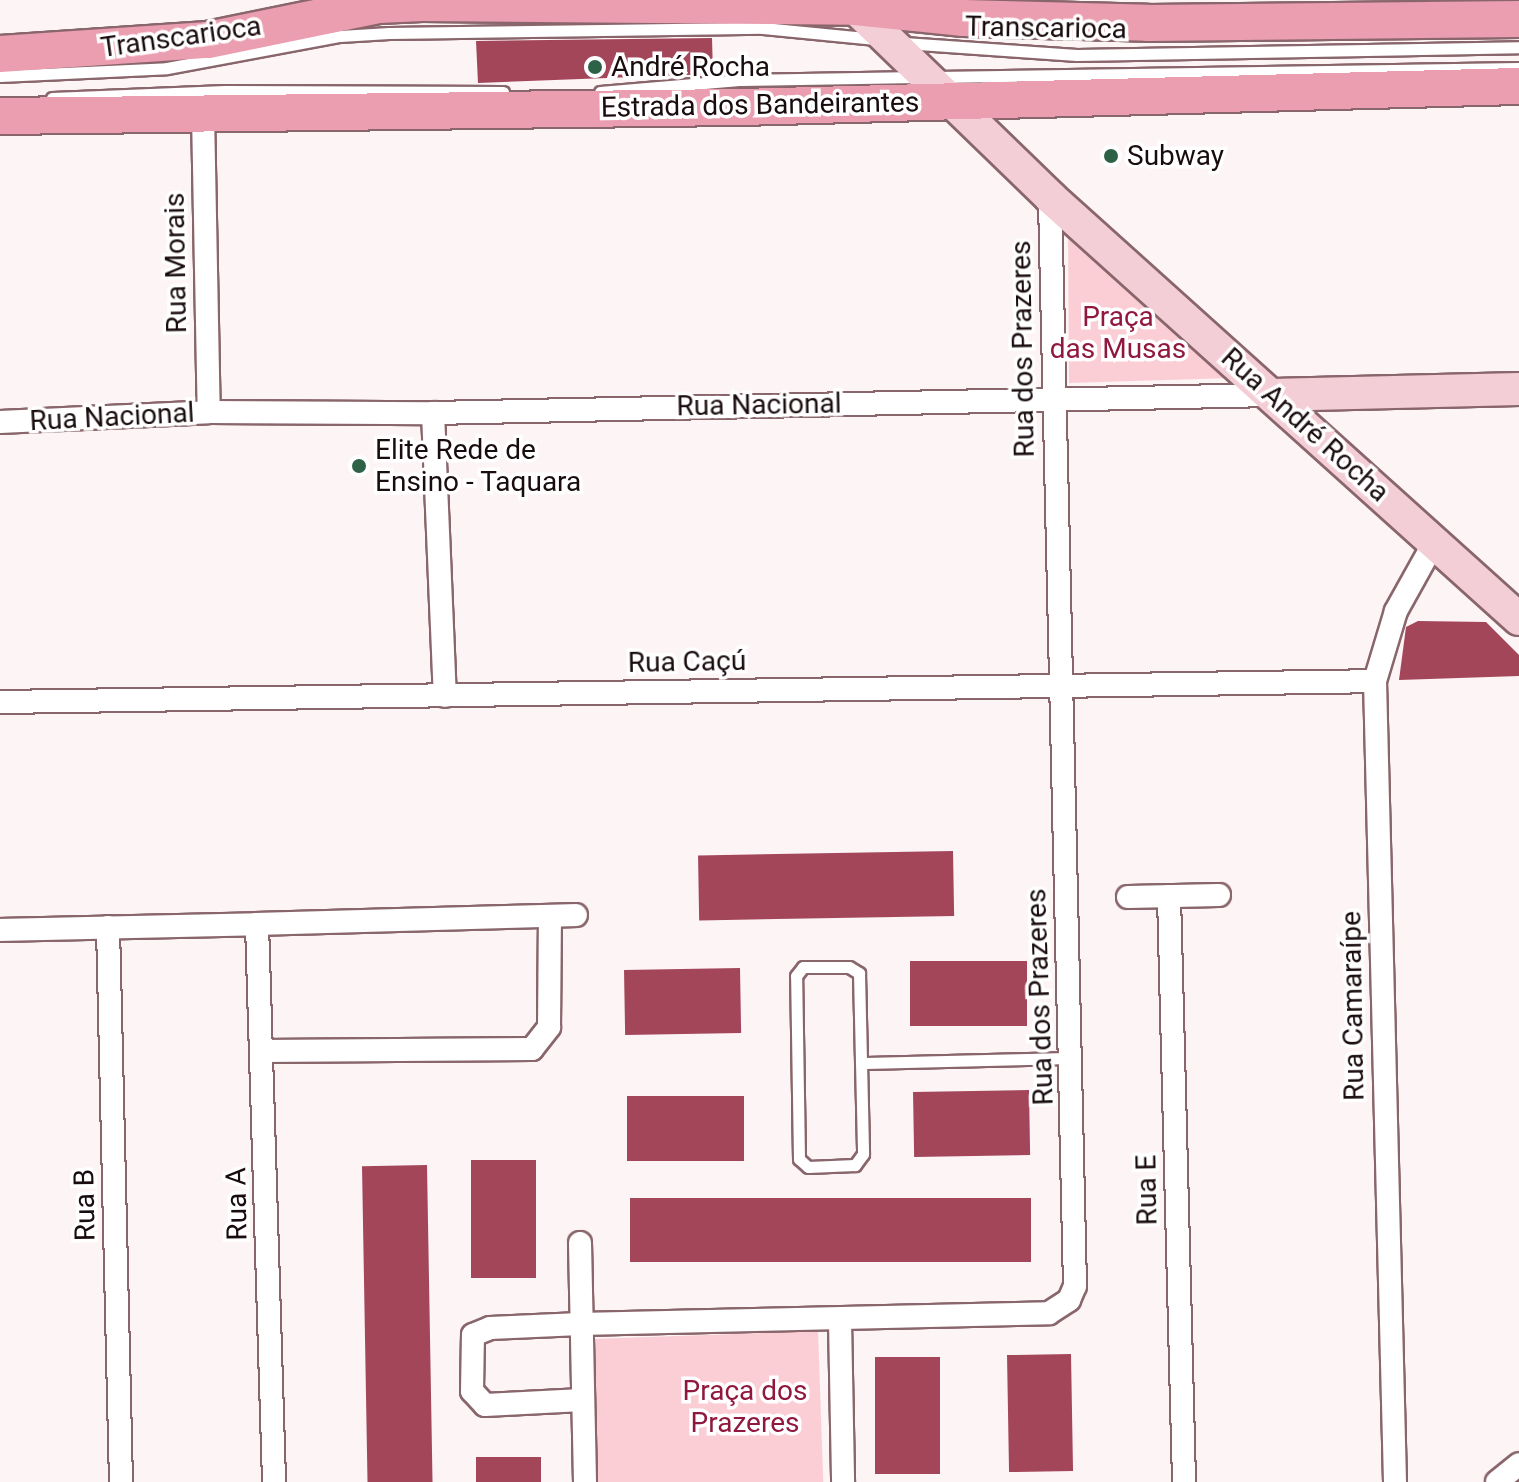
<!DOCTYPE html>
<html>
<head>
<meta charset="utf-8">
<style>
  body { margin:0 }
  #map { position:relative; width:1519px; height:1482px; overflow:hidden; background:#fcf4f5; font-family:Roboto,sans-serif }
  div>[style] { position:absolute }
  .green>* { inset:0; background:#faced4; transform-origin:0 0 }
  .building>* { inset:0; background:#a3465a; transform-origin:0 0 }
  .roads { filter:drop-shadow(2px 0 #89666b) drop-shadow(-2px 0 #89666b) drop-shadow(0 2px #89666b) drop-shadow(0 -2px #89666b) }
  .lane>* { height:11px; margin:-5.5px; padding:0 5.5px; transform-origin:5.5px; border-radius:5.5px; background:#fff }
  .street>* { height:22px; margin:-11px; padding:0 11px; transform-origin:11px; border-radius:11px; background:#fff }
  .secondary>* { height:32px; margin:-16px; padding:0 16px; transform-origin:16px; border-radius:16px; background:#f4ced7 }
  .primary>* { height:36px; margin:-18px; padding:0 18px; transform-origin:18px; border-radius:18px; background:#ea9eaf }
  .dots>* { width:22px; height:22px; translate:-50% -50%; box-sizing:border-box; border:4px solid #fff; border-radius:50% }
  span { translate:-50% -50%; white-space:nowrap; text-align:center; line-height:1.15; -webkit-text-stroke:7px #fff; paint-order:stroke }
  .street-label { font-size:28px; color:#190c0e }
  .poi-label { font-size:28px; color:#190c0e }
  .left { translate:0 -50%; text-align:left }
  .park-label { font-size:28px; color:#90183e }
</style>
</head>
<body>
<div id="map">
  <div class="green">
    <i style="clip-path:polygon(1068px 220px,1232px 378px,1069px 383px)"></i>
    <i style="left:818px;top:1331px;width:151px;height:234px;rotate:88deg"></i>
  </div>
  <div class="building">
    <i style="clip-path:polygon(712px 38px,713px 74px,478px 83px,476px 41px)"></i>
    <i style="clip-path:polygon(1418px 621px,1486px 622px,1519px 655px,1519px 676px,1399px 680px,1406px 627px)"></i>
    <i style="left:953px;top:851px;width:65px;height:255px;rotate:89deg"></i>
    <i style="left:1027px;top:961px;width:65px;height:117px;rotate:90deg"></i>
    <i style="left:740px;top:968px;width:65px;height:116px;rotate:89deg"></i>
    <i style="left:1029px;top:1090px;width:65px;height:116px;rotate:89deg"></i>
    <i style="left:744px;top:1096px;width:65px;height:117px;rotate:90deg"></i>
    <i style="left:536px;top:1160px;width:118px;height:65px;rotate:90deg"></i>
    <i style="left:427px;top:1165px;width:317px;height:65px;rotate:89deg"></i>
    <i style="left:1031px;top:1198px;width:64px;height:401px;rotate:90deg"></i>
    <i style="left:1071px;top:1354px;width:117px;height:64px;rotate:89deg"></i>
    <i style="left:875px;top:1357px;width:65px;height:117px"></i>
    <i style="left:541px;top:1457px;width:25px;height:65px;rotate:90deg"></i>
  </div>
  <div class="roads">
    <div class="lane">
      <i style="left:904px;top:43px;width:173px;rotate:4deg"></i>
      <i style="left:1077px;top:55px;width:442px;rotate:-1deg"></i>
      <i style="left:0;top:76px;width:167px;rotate:-2.7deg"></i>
      <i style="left:167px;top:68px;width:176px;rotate:-10.5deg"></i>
      <i style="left:340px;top:36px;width:49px;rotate:-3.5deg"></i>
      <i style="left:389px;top:33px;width:374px;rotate:-0.8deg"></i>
      <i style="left:763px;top:28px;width:113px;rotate:5.6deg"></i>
      <i style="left:936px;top:77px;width:583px;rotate:-0.88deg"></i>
      <i style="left:600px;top:92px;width:142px;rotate:-4.9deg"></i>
      <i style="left:741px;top:80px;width:177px;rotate:-1deg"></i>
      <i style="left:52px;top:98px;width:173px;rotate:-2.3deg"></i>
      <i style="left:225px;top:91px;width:278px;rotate:0.2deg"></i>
      <i style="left:803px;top:967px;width:46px"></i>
      <i style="left:849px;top:967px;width:12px;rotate:31deg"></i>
      <i style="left:859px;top:973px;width:181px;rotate:88.7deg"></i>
      <i style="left:863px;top:1154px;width:14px;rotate:126deg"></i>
      <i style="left:855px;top:1165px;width:47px;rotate:177.6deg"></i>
      <i style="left:808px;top:1167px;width:12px;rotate:-138deg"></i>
      <i style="left:799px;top:1159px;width:183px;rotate:-90.9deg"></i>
      <i style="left:796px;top:976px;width:11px;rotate:-52deg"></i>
      <i style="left:861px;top:1063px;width:211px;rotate:-1.4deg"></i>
    </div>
    <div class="street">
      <i style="left:203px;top:113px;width:299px;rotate:88.9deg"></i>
      <i style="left:433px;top:413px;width:283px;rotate:87.6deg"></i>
      <i style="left:0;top:422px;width:209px;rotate:-2.7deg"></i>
      <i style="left:209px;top:412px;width:224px;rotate:0.3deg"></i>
      <i style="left:433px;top:413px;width:840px;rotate:-1.23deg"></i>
      <i style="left:0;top:702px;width:1375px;rotate:-0.87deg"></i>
      <i style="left:1169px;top:896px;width:586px;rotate:88.53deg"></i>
      <i style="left:1128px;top:897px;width:91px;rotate:-1.3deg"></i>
      <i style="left:257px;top:924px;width:319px;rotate:-1.6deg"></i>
      <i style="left:108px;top:927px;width:555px;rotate:88.66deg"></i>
      <i style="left:0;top:930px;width:257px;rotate:-1.3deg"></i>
      <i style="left:257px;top:924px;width:558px;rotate:88.25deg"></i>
      <i style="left:263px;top:1051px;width:269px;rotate:-0.4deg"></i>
      <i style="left:532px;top:1049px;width:28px;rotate:-52deg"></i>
      <i style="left:549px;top:1027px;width:110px;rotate:-89.5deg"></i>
      <i style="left:580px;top:1243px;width:239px;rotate:88.8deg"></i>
      <i style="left:840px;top:1321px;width:161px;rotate:88.9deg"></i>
      <i style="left:582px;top:1400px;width:97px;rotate:177deg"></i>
      <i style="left:485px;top:1405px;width:19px;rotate:-133deg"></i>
      <i style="left:472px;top:1391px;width:56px;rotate:-89deg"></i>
      <i style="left:473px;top:1335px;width:18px;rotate:-22deg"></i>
      <i style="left:490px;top:1328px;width:90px;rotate:-2.5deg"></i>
      <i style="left:580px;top:1324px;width:469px;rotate:-1.3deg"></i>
      <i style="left:1049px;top:1313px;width:24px;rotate:-33deg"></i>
      <i style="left:1069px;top:1300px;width:15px;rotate:-67deg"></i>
      <i style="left:1075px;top:1286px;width:1089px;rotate:-91.32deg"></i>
      <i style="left:1395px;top:1482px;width:801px;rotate:-91.43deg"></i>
      <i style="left:1375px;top:681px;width:73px;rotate:-73.3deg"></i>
      <i style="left:1396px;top:611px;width:80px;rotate:-60.9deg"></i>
      <i style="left:1497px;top:1482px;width:28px;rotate:-39deg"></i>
    </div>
    <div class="secondary">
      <i style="left:847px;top:0;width:283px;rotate:44.1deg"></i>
      <i style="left:1050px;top:197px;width:631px;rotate:41.98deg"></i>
      <i style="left:1273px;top:395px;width:246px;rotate:-1.4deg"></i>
    </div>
    <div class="primary">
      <i style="left:0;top:54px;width:208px;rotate:-3.9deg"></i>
      <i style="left:208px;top:40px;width:175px;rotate:-11.6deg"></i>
      <i style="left:379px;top:5px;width:43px;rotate:-2.7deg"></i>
      <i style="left:422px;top:3px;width:433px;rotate:0.5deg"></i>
      <i style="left:855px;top:7px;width:109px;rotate:5.8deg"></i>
      <i style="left:963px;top:18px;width:185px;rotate:1.5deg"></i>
      <i style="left:1148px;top:23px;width:371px;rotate:-0.6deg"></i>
      <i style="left:0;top:116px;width:741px;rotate:-0.7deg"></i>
      <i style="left:741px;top:107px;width:778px;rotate:-1.55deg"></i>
    </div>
  </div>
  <div class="dots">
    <i style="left:595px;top:67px;background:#2e6247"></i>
    <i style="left:1111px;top:156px;background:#2e6247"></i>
    <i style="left:359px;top:466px;background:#2e6247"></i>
  </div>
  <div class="street-label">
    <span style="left:1046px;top:28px;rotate:1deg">Transcarioca</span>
    <span style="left:181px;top:37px;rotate:-8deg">Transcarioca</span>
    <span style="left:760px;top:105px;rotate:-1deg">Estrada dos Bandeirantes</span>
    <span style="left:176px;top:263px;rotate:-91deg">Rua Morais</span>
    <span style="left:1023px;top:349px;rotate:-91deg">Rua dos Prazeres</span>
    <span style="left:759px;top:405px;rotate:-1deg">Rua Nacional</span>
    <span style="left:112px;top:417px;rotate:-3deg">Rua Nacional</span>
    <span style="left:1305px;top:425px;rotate:42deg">Rua André Rocha</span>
    <span style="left:687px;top:662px;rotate:-1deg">Rua Caçú</span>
    <span style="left:1040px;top:997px;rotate:-92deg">Rua dos Prazeres</span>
    <span style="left:1353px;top:1006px;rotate:-91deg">Rua Camaraípe</span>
    <span style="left:1147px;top:1190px;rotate:-91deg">Rua E</span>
    <span style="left:237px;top:1204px;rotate:-91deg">Rua A</span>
    <span style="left:85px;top:1205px;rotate:-91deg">Rua B</span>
  </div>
  <div class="poi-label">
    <span class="left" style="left:611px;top:67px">André Rocha</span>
    <span class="left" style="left:1127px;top:156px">Subway</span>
    <span class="left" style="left:375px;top:466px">Elite Rede de<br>Ensino - Taquara</span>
  </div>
  <div class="park-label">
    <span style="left:1118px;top:333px">Praça<br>das Musas</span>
    <span style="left:745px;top:1407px">Praça dos<br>Prazeres</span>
  </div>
</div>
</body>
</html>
